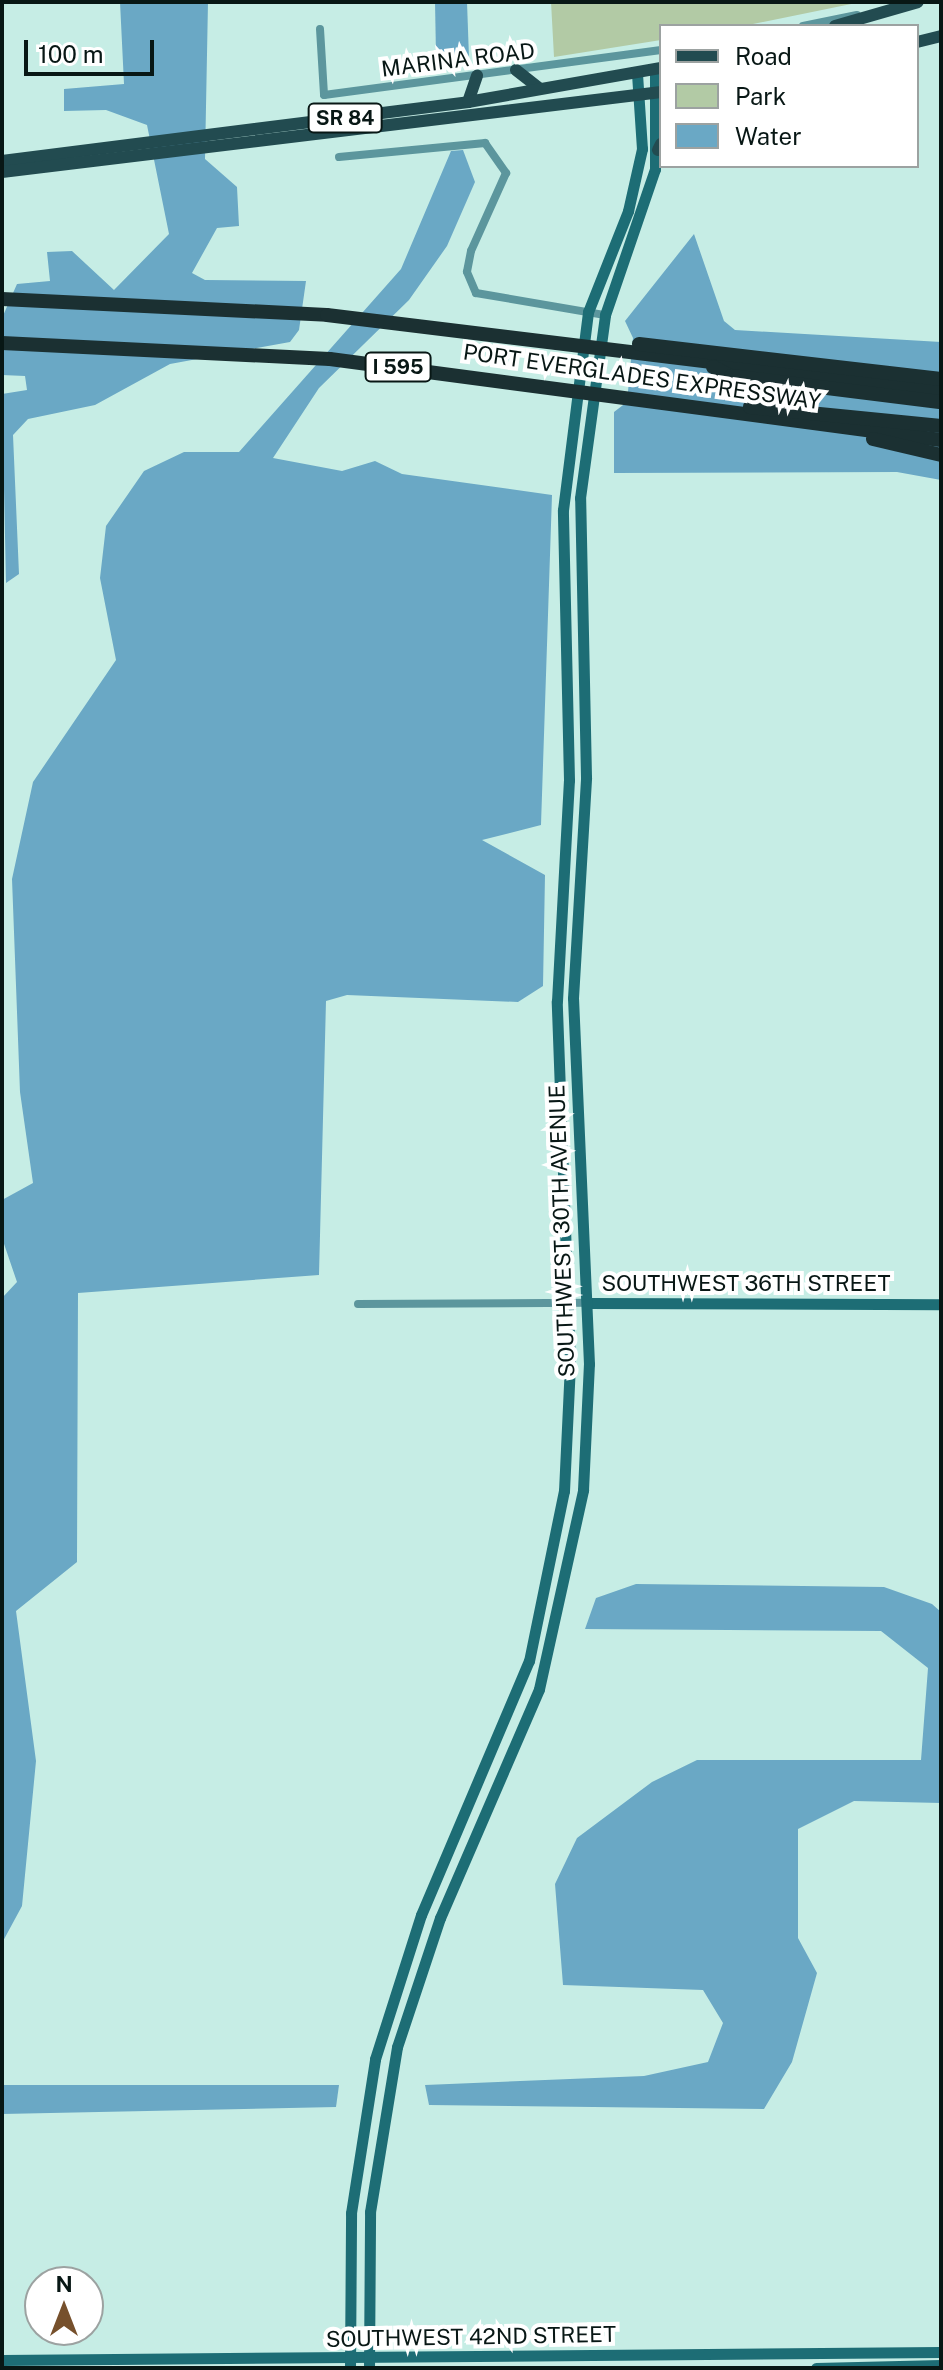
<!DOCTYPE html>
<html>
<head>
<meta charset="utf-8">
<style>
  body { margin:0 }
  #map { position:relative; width:943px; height:2370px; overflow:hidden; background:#c6ede5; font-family:"Public Sans",sans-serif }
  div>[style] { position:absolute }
  .green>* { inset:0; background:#b2caa5 }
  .water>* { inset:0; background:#6aa8c5 }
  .street>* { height:8px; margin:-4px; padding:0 4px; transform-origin:4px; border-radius:4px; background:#5c969d }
  .secondary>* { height:11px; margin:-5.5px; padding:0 5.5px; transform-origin:5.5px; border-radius:5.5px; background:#1d6d75 }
  .primary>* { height:12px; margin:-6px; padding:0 6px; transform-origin:6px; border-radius:6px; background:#224b50 }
  .highway>* { height:14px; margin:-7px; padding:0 7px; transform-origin:7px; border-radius:7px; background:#1b3032 }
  span { translate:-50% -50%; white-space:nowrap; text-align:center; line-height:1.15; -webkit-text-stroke:8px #fff; paint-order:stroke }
  .shield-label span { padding:2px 6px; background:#fff; border:2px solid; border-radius:6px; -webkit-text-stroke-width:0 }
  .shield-label { font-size:20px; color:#081715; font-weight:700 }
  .street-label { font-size:22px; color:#081715 }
  .frame { position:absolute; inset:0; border:4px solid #081715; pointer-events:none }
  .legend { position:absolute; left:659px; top:24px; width:260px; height:144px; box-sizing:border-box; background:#fff; border:2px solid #9ca2a1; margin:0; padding:10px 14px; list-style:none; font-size:24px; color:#081715 }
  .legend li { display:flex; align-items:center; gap:16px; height:40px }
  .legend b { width:40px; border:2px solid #9ca2a1 }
  .north { position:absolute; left:24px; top:2266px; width:80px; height:80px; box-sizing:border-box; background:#fff; border:2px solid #9ca2a1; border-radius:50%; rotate:0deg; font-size:22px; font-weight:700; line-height:32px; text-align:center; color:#081715 }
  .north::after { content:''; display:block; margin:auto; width:28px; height:36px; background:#76502c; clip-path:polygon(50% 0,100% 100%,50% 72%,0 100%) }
  .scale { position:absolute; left:24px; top:40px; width:130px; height:36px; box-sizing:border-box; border:4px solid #081715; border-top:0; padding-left:10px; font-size:24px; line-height:28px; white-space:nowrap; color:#081715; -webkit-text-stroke:6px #fff; paint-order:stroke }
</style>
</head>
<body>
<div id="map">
  <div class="green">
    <i style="clip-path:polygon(551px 2px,861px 2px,743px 26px,661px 26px,661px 40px,554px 57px)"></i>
  </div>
  <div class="water">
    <i style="clip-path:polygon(120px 2px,208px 2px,205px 159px,237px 187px,239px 226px,217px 228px,192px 273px,205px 280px,306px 281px,299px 330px,290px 342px,170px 364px,95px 405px,28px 419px,13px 435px,19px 574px,6px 583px,2px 394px,27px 390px,25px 376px,2px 375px,2px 318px,17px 284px,50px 281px,47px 252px,72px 251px,114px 290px,169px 234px,147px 125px,106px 110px,64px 111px,64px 89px,124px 84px)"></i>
    <i style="clip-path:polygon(435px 2px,467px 2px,469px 58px,460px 66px,445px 69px,436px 55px)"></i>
    <i style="clip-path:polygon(463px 150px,475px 182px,447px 246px,409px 300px,319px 388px,273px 458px,342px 471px,375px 461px,402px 474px,552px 495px,541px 825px,482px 840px,545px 875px,543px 986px,518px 1002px,347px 995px,326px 1001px,319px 1275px,78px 1293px,77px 1562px,16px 1611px,36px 1761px,22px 1906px,2px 1943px,2px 1298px,17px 1282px,2px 1238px,2px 1200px,33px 1183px,20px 1092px,12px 879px,33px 782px,116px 660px,100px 578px,106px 526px,144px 471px,184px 452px,239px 452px,401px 269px,451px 151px)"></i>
    <i style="clip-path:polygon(694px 234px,724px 321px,735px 330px,941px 342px,941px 480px,897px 472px,614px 473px,614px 412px,627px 402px,633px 338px,625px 321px)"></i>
    <i style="clip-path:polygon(636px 1584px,884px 1587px,932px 1604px,941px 1612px,941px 1803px,854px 1801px,798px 1829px,798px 1938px,817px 1973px,792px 2062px,764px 2109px,429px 2105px,425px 2085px,644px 2076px,708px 2062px,723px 2023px,703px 1990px,563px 1985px,555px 1884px,577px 1838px,652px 1782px,697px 1760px,921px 1760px,928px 1668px,881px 1631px,585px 1629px,596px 1598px)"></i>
    <i style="clip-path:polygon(2px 2085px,339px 2085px,336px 2107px,2px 2114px)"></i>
  </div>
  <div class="street">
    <i style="left:803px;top:26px;width:55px;rotate:-11.5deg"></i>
    <i style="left:320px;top:29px;width:66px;rotate:86.5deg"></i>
    <i style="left:324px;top:95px;width:340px;rotate:-7.6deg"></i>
    <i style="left:339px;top:157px;width:147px;rotate:-5.5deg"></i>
    <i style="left:485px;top:143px;width:37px;rotate:55deg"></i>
    <i style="left:506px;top:173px;width:85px;rotate:114.2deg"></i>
    <i style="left:471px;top:251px;width:21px;rotate:101deg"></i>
    <i style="left:467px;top:272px;width:23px;rotate:67deg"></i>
    <i style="left:476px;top:293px;width:131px;rotate:9.7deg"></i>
    <i style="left:358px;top:1304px;width:229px;rotate:-0.3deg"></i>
  </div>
  <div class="secondary">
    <i style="left:587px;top:1303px;width:354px;rotate:0.2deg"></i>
    <i style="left:2px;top:2360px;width:939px;rotate:-0.49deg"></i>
    <i style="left:350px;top:2368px;width:155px;rotate:-89.6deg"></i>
    <i style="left:351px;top:2213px;width:156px;rotate:-81.1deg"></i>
    <i style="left:375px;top:2059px;width:151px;rotate:-72.3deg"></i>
    <i style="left:421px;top:1915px;width:276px;rotate:-67deg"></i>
    <i style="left:529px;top:1661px;width:174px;rotate:-78.4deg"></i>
    <i style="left:564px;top:1491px;width:127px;rotate:-87.3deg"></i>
    <i style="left:570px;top:1364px;width:363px;rotate:-92.1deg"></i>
    <i style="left:557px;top:1001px;width:221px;rotate:-86.9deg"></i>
    <i style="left:569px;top:780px;width:270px;rotate:-91.3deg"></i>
    <i style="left:563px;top:510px;width:200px;rotate:-82.8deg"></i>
    <i style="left:588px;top:312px;width:109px;rotate:-68.4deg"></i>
    <i style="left:628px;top:211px;width:64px;rotate:-77.3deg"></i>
    <i style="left:642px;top:149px;width:76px;rotate:-93.8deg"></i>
    <i style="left:369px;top:2368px;width:156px;rotate:-89.6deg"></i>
    <i style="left:370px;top:2212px;width:167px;rotate:-80.7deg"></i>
    <i style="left:397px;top:2047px;width:136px;rotate:-71.6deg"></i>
    <i style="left:440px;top:1918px;width:249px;rotate:-66.6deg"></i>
    <i style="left:539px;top:1689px;width:204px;rotate:-77.5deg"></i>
    <i style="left:583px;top:1490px;width:126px;rotate:-87.3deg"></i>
    <i style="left:589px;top:1364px;width:366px;rotate:-92.5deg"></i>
    <i style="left:573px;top:998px;width:221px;rotate:-86.6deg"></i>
    <i style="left:586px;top:777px;width:279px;rotate:-91.2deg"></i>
    <i style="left:580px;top:498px;width:185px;rotate:-82.2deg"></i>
    <i style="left:605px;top:315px;width:154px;rotate:-71.1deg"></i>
    <i style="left:655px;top:169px;width:99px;rotate:-90deg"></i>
    <i style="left:816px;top:2368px;width:125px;rotate:-1.4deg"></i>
  </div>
  <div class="primary">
    <i style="left:835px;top:26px;width:86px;rotate:-16.1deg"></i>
    <i style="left:917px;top:42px;width:25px;rotate:-14deg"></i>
    <i style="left:516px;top:70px;width:29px;rotate:38deg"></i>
    <i style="left:468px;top:102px;width:28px;rotate:-71deg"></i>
    <i style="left:658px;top:150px;width:7px;rotate:-63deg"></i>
    <i style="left:2px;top:161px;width:470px;rotate:-7.2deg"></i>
    <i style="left:468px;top:102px;width:196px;rotate:-10deg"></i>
    <i style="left:2px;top:172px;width:664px;rotate:-6.92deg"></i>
  </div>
  <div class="highway">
    <i style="left:2px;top:299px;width:325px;rotate:2.8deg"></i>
    <i style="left:327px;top:315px;width:619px;rotate:6.96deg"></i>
    <i style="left:2px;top:343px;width:328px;rotate:2.8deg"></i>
    <i style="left:330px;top:359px;width:616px;rotate:7.55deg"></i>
    <i style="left:639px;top:344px;width:304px;rotate:6.6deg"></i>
    <i style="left:713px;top:367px;width:20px;rotate:27deg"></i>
    <i style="left:731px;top:376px;width:212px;rotate:7.1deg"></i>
    <i style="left:750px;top:407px;width:192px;rotate:5.7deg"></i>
    <i style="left:873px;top:439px;width:70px;rotate:13.2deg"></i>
  </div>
  <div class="shield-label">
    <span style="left:345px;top:118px">SR 84</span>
    <span style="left:398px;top:367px">I 595</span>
  </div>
  <div class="street-label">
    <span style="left:458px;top:60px;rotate:-7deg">MARINA ROAD</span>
    <span style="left:642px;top:377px;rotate:8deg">PORT EVERGLADES EXPRESSWAY</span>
    <span style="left:562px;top:1231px;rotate:-92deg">SOUTHWEST 30TH AVENUE</span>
    <span style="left:746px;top:1284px">SOUTHWEST 36TH STREET</span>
    <span style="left:471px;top:2337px;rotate:-1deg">SOUTHWEST 42ND STREET</span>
  </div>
  <div class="frame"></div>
  <ul class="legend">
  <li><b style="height:10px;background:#224b50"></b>Road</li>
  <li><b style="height:22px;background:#b2caa5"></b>Park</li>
  <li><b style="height:22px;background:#6aa8c5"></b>Water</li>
  </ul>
  <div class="north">N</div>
  <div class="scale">100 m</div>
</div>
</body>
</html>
